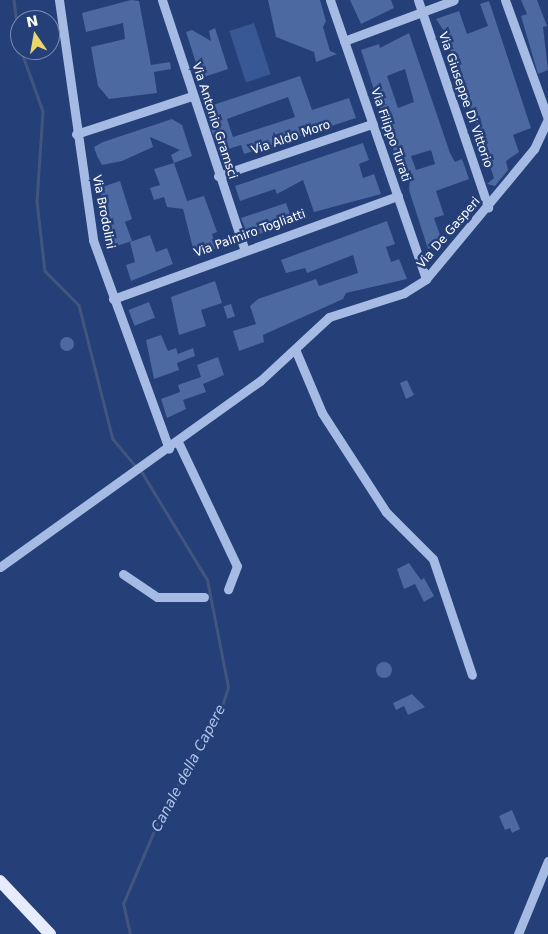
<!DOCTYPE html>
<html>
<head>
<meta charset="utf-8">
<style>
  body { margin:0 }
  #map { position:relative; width:548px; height:934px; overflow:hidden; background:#253f78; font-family:"DejaVu Sans",sans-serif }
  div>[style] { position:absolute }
  .green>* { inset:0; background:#385795; transform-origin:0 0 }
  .stream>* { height:2.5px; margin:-1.25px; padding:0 1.25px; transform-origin:1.25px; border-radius:1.25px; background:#41557e }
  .building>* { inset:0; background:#4d69a1; transform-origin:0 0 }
  .round { border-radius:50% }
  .minor>* { height:9px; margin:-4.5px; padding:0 4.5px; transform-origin:4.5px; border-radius:4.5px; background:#a6bbe3 }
  .major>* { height:12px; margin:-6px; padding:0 6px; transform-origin:6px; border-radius:6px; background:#e6ecfc }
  span { translate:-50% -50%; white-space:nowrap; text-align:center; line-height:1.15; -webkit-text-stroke:5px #253f78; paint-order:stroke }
  .street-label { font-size:12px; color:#fff }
  .water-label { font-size:14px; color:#b1c5eb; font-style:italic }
  .north { position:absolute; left:10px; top:10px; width:50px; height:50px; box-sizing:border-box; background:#253f78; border:1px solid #7c8cae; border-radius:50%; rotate:348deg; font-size:14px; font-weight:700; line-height:20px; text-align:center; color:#fff }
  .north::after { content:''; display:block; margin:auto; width:18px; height:22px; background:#ecd66b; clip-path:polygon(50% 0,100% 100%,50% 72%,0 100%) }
</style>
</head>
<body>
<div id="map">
  <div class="green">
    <i style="left:254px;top:23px;width:54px;height:26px;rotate:72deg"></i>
  </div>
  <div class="stream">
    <i style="left:14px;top:0;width:48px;rotate:82.9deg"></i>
    <i style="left:21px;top:50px;width:65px;rotate:70.2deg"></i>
    <i style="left:43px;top:111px;width:90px;rotate:93.8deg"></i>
    <i style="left:37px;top:201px;width:70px;rotate:83.5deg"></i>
    <i style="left:45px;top:271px;width:48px;rotate:45deg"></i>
    <i style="left:79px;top:305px;width:138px;rotate:75.8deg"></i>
    <i style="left:113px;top:439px;width:35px;rotate:50deg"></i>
    <i style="left:130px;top:934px;width:31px;rotate:-103deg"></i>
    <i style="left:123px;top:904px;width:100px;rotate:-67deg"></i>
    <i style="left:162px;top:812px;width:109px;rotate:-59.2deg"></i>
    <i style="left:218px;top:718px;width:33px;rotate:-72deg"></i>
    <i style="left:228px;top:687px;width:109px;rotate:-101.1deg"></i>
    <i style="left:207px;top:580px;width:129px;rotate:-121.3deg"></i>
  </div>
  <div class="building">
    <i style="clip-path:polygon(131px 0,139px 1px,151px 65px,170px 62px,171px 69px,154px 72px,157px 93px,109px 99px,98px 86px,91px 47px,125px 39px,123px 23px,86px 32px,82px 13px)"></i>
    <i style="clip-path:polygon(268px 0,320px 0,326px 21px,323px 27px,330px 51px,337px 54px,316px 62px,314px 52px,276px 37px)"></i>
    <i style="clip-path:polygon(350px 0,391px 0,394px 8px,361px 24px)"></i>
    <i style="clip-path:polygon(521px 0,537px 0,547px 26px,543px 27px,548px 70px,538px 74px,521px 16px,527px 14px)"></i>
    <i style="clip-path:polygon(489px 1px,531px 128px,513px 135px,519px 152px,506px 161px,508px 170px,495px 186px,487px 184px,494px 178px,444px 31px,436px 19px,459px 11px,467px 34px,488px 26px,480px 4px)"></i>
    <i style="clip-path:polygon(215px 28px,228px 69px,201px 78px,186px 32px,192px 30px,211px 41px,209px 31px)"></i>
    <i style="clip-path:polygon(evenodd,409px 33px,450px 153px,455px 162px,462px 159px,469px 179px,436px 191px,444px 215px,434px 218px,442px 241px,428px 249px,409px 190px,410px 176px,403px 179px,361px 50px,379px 44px,380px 48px,409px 33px,405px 69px,414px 102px,398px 108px,387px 76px,405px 69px,409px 33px,431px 150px,435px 164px,416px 170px,411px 156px,431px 150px)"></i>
    <i style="clip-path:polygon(evenodd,300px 76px,312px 110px,349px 98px,356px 118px,244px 154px,241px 145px,219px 152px,204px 108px,300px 76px,288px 97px,295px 117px,233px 137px,227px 119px,288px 97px)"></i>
    <i style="clip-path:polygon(172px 119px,182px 125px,192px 156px,174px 163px,171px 155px,180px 150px,150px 137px,153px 147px,122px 161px,102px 165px,97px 156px,94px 147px,103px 142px)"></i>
    <i style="clip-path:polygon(363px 143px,369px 160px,359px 164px,363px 178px,374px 174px,381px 194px,314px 212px,303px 180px,277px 194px,275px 189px,240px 201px,235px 186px)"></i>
    <i style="clip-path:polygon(174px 163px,187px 201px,204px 196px,217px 232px,212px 234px,217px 248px,195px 256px,183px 209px,167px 207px,164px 197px,154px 200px,150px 188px,160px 185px,154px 169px)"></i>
    <i style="clip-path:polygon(120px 181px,132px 219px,125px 222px,132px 241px,114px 247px,99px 188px)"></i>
    <i style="clip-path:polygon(286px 203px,293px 222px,251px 237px,246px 231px,241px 218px)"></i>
    <i style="clip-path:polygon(387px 221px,395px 244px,386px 247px,391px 262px,399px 259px,407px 279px,346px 293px,343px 299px,263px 335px,264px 342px,239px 351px,233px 331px,256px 324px,250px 306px,258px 299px,316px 279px,319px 286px,358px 273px,353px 255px,307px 273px,305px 268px,286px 273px,281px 260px)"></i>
    <i style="clip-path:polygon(150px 235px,156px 252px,167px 248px,173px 264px,131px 281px,126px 265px,135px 262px,130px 242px)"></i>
    <i style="clip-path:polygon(215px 281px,222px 303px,201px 310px,206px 326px,179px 335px,171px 297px)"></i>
    <i style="left:149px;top:302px;width:17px;height:22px;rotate:69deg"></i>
    <i style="left:231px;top:304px;width:13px;height:8px;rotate:72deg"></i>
    <i style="clip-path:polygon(161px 335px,168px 351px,176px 348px,178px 354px,193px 348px,195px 356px,177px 363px,179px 370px,154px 379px,146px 340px)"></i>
    <i class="round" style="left:60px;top:337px;width:14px;height:14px"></i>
    <i style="clip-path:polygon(218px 357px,224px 375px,203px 384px,206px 392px,183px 400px,186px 409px,167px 418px,161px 399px,180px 392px,178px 385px,201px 377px,197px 365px)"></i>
    <i style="clip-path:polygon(407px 380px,414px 395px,406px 399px,400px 383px)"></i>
    <i style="clip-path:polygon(409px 563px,421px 580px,424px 578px,434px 596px,424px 602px,415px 584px,404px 589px,397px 569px)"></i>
    <i class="round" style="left:376px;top:662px;width:16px;height:16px"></i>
    <i style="clip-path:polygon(412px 694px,425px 707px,408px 715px,404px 706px,396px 710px,393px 703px)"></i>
    <i style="clip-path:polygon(512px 810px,520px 829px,512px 833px,510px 828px,505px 830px,499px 816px)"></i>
  </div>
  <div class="minor">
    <i style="left:59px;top:0;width:242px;rotate:81.9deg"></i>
    <i style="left:93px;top:240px;width:222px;rotate:70deg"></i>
    <i style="left:162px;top:0;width:261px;rotate:71.7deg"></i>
    <i style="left:330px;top:0;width:295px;rotate:71deg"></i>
    <i style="left:418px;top:0;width:219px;rotate:71.3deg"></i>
    <i style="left:505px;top:0;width:127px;rotate:70.1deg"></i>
    <i style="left:344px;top:41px;width:117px;rotate:-20.4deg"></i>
    <i style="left:76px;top:134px;width:122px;rotate:-18.1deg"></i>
    <i style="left:218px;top:176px;width:163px;rotate:-18.7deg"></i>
    <i style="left:113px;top:299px;width:303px;rotate:-19.9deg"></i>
    <i style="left:295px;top:349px;width:69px;rotate:67.1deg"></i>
    <i style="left:322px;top:413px;width:118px;rotate:57.1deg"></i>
    <i style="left:386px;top:512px;width:66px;rotate:45deg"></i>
    <i style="left:433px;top:559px;width:122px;rotate:71.4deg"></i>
    <i style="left:178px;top:442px;width:137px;rotate:64.6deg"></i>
    <i style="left:237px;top:566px;width:25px;rotate:111deg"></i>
    <i style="left:0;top:567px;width:320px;rotate:-35.6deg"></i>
    <i style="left:260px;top:381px;width:94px;rotate:-42.8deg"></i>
    <i style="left:329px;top:317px;width:79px;rotate:-17.7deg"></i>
    <i style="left:404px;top:293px;width:26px;rotate:-32deg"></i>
    <i style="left:426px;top:279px;width:169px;rotate:-50.3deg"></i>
    <i style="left:534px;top:149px;width:33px;rotate:-65deg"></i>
    <i style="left:123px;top:574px;width:41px;rotate:34.1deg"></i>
    <i style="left:157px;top:597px;width:47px"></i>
    <i style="left:518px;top:934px;width:79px;rotate:-67.7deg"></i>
  </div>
  <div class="major">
    <i style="left:0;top:881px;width:73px;rotate:46.7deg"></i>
  </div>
  <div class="street-label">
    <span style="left:465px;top:100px;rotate:71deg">Via Giuseppe Di Vittorio</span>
    <span style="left:214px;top:121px;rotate:72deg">Via Antonio Gramsci</span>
    <span style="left:390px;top:135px;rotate:71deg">Via Filippo Turati</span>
    <span style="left:291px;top:138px;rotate:-19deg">Via Aldo Moro</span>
    <span style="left:103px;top:212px;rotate:79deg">Via Brodolini</span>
    <span style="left:449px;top:233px;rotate:-49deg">Via De Gasperi</span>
    <span style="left:250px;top:234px;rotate:-20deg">Via Palmiro Togliatti</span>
  </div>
  <div class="water-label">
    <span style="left:188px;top:768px;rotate:-62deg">Canale della Capere</span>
  </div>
  <div class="north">N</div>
</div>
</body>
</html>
